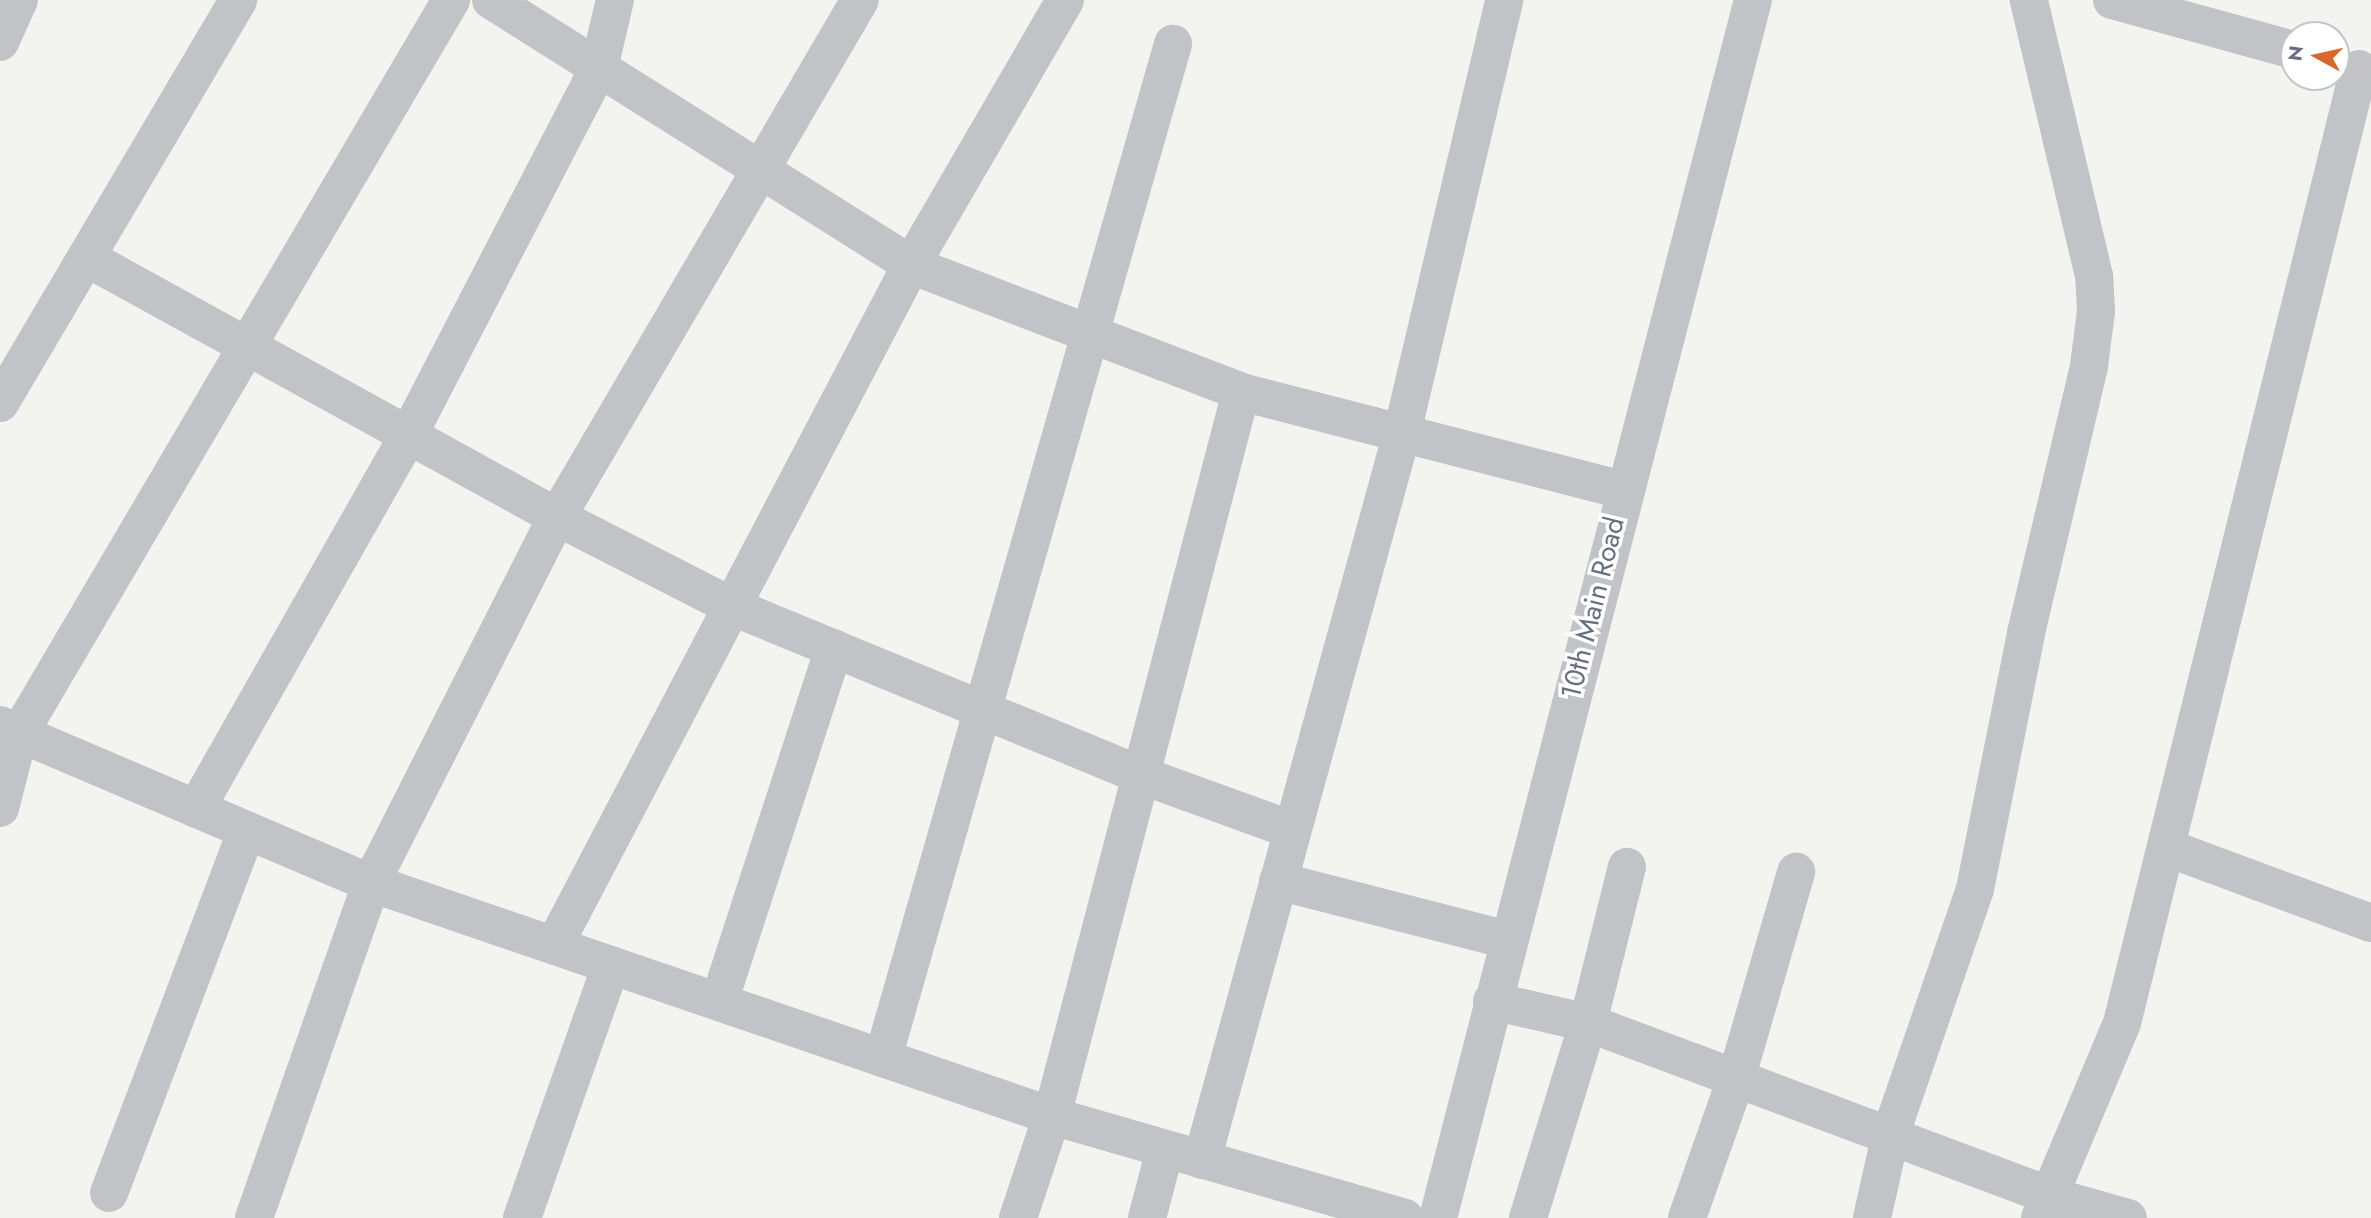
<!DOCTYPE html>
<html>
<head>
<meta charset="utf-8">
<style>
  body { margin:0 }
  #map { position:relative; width:2371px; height:1218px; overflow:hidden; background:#f3f3ef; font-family:Jost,sans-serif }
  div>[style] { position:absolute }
  .minor>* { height:38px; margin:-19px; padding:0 19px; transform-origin:19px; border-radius:19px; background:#c1c3c7 }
  .tertiary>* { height:38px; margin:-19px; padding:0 19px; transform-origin:19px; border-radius:19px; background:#c1c3c7 }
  span { translate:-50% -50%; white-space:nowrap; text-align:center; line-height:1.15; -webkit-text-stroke:7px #fff; paint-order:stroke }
  .street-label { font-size:28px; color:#64707f }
  .north { position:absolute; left:2280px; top:21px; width:70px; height:70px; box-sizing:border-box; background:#fff; border:2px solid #c1c6cc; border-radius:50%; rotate:278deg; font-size:19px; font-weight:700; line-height:28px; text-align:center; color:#64707f }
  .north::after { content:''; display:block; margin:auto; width:24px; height:32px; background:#d8682b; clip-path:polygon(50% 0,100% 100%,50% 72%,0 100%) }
</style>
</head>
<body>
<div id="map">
  <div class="minor">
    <i style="left:491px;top:0;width:497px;rotate:32.2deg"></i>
    <i style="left:911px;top:265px;width:354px;rotate:21deg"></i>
    <i style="left:1241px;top:392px;width:395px;rotate:14.4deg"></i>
    <i style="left:2112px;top:0;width:189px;rotate:15.4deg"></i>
    <i style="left:0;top:42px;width:46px;rotate:-65.7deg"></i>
    <i style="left:87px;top:258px;width:537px;rotate:28.86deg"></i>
    <i style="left:557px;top:517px;width:198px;rotate:27.1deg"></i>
    <i style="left:733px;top:607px;width:443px;rotate:22.4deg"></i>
    <i style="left:1143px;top:776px;width:158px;rotate:19.9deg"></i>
    <i style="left:0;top:403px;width:468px;rotate:-59.4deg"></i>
    <i style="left:0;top:808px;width:76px;rotate:-75.6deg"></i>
    <i style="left:19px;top:734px;width:852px;rotate:-59.52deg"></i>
    <i style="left:196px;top:809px;width:431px;rotate:-60.4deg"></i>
    <i style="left:409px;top:434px;width:412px;rotate:-62.6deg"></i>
    <i style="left:599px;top:68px;width:70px;rotate:-76.8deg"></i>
    <i style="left:2168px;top:848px;width:216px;rotate:20.3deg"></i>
    <i style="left:1278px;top:881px;width:237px;rotate:14.4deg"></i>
    <i style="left:555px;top:944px;width:767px;rotate:-62.33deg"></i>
    <i style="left:911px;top:265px;width:306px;rotate:-59.8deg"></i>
    <i style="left:1492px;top:1001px;width:98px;rotate:12.9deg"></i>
    <i style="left:1588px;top:1023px;width:490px;rotate:20.5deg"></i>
    <i style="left:2047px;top:1195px;width:84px;rotate:15.9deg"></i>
    <i style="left:719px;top:1002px;width:372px;rotate:-72deg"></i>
    <i style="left:883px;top:1058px;width:1055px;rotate:-74.04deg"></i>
    <i style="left:1202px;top:1160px;width:754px;rotate:-74.62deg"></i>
    <i style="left:1402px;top:433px;width:445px;rotate:-76.7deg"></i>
    <i style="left:109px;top:1193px;width:388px;rotate:-69.2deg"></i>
    <i style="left:254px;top:1218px;width:355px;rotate:-70.7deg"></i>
    <i style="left:371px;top:883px;width:411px;rotate:-63.1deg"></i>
    <i style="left:557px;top:517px;width:599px;rotate:-59.63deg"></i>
    <i style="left:522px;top:1218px;width:268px;rotate:-70.6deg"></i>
    <i style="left:1018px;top:1218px;width:108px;rotate:-71.6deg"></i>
    <i style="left:1052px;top:1116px;width:748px;rotate:-75.37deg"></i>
    <i style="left:1147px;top:1218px;width:70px;rotate:-75.2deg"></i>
    <i style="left:1438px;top:1218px;width:1258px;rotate:-75.5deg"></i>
    <i style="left:1528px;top:1218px;width:204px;rotate:-72.9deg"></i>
    <i style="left:1588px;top:1023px;width:161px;rotate:-76deg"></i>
    <i style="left:1687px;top:1218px;width:147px;rotate:-70.6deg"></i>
    <i style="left:1736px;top:1079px;width:216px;rotate:-73.8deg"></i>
    <i style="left:1872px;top:1218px;width:87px;rotate:-77.4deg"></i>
    <i style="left:1891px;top:1133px;width:258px;rotate:-71deg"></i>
    <i style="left:1975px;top:889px;width:261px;rotate:-78.7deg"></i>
    <i style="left:2026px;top:633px;width:274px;rotate:-76.7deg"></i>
    <i style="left:2089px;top:366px;width:55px;rotate:-82.7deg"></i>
    <i style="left:2096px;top:311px;width:35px;rotate:-93deg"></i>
    <i style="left:2094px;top:276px;width:284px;rotate:-103.3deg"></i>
    <i style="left:2040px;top:1218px;width:212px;rotate:-67.2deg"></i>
    <i style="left:2122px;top:1023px;width:983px;rotate:-76.05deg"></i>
  </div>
  <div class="tertiary">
    <i style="left:0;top:725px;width:403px;rotate:23.1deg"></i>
    <i style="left:371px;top:883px;width:720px;rotate:18.89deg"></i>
    <i style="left:1052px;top:1116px;width:367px;rotate:16.1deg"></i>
  </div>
  <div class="street-label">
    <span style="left:1593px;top:608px;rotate:-76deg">10th Main Road</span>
  </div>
  <div class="north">N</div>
</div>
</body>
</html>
